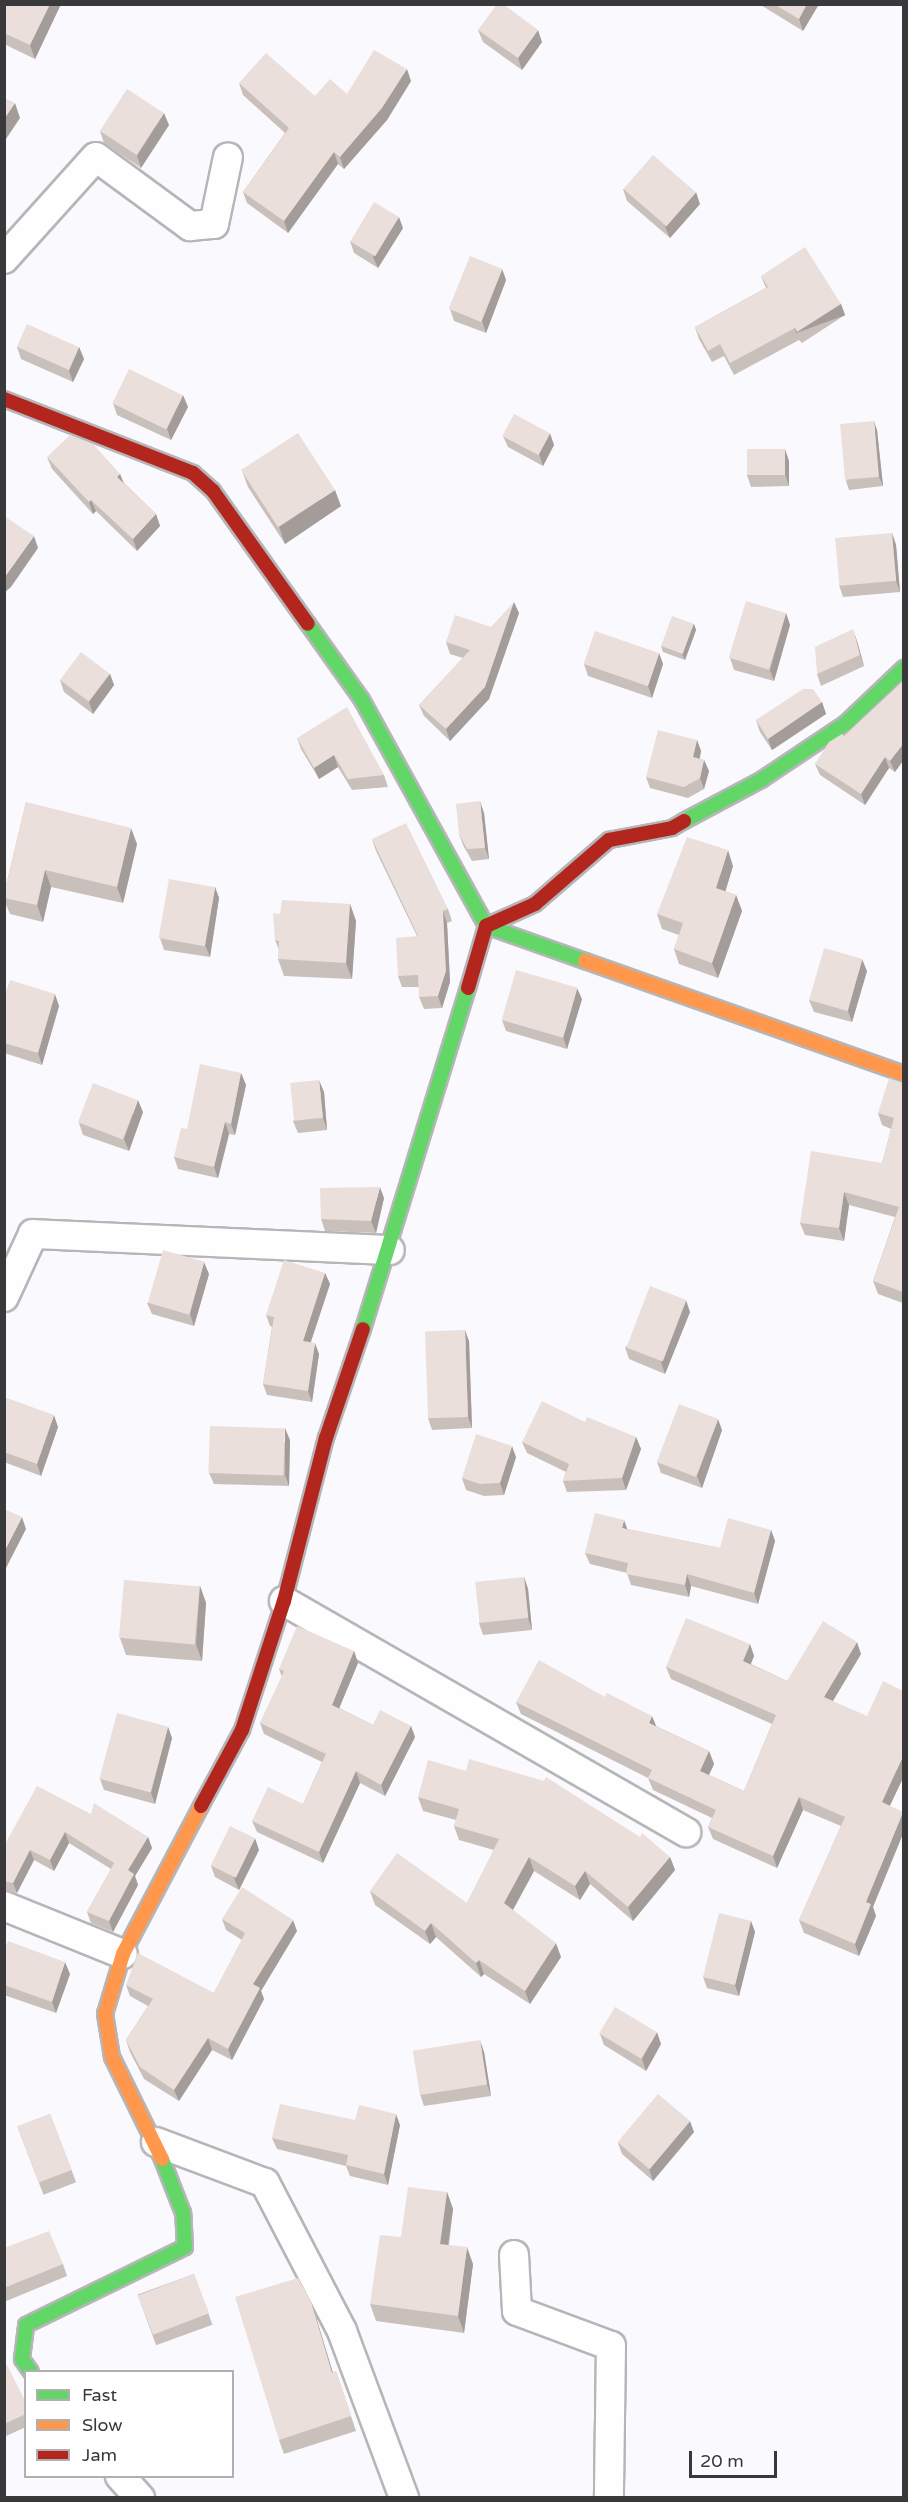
<!DOCTYPE html>
<html>
<head>
<meta charset="utf-8">
<style>
  body { margin:0 }
  #map { position:relative; width:908px; height:2502px; overflow:hidden; background:#faf9fd; font-family:"Varela Round",sans-serif }
  div>[style] { position:absolute }
  .roads { filter:drop-shadow(2px 0 #b6b5b8) drop-shadow(-2px 0 #b6b5b8) drop-shadow(0 2px #b6b5b8) drop-shadow(0 -2px #b6b5b8) }
  .street>* { height:28px; margin:-14px; padding:0 14px; transform-origin:14px; border-radius:14px; background:#fefeff }
  .fast>* { height:14px; margin:-7px; padding:0 7px; transform-origin:7px; border-radius:7px; background:#63d668 }
  .slow>* { height:14px; margin:-7px; padding:0 7px; transform-origin:7px; border-radius:7px; background:#ff974d }
  .jam>* { height:14px; margin:-7px; padding:0 7px; transform-origin:7px; border-radius:7px; background:#b3261e }
  .wall>* { inset:0; background:#c9c0bc; transform-origin:0 0 }
  .shaded-wall>* { inset:0; background:#a49c99; transform-origin:0 0 }
  .building>* { inset:0; background:#eadfdb; transform-origin:0 0 }
  span { translate:-50% -50%; white-space:nowrap; text-align:center; line-height:1.15; -webkit-text-stroke:4.5px #fff; paint-order:stroke }
  .frame { position:absolute; inset:0; border:6px solid #39393b; pointer-events:none }
  .legend { position:absolute; left:24px; top:2370px; width:210px; height:108px; box-sizing:border-box; background:#fff; border:2px solid #b0b0b1; margin:0; padding:8px 10px; list-style:none; font-size:18px; color:#39393b }
  .legend li { display:flex; align-items:center; gap:12px; height:30px }
  .legend b { width:30px; border:2px solid #b0b0b1 }
  .scale { position:absolute; left:689px; top:2451px; width:88px; height:27px; box-sizing:border-box; border:3px solid #39393b; border-top:0; padding-left:8px; font-size:18px; line-height:21px; white-space:nowrap; color:#39393b; -webkit-text-stroke:4px #fff; paint-order:stroke }
</style>
</head>
<body>
<div id="map">
  <div class="roads">
    <div class="street">
      <i style="left:4px;top:259px;width:137px;rotate:-48deg"></i>
      <i style="left:96px;top:157px;width:117px;rotate:36.3deg"></i>
      <i style="left:190px;top:226px;width:24px;rotate:-5deg"></i>
      <i style="left:214px;top:224px;width:68px;rotate:-78.2deg"></i>
      <i style="left:4px;top:1297px;width:69px;rotate:-65.3deg"></i>
      <i style="left:33px;top:1234px;width:357px;rotate:2.6deg"></i>
      <i style="left:284px;top:1601px;width:464px;rotate:29.9deg"></i>
      <i style="left:4px;top:1906px;width:128px;rotate:22deg"></i>
      <i style="left:156px;top:2142px;width:116px;rotate:20.6deg"></i>
      <i style="left:265px;top:2183px;width:167px;rotate:62.5deg"></i>
      <i style="left:342px;top:2331px;width:178px;rotate:69.6deg"></i>
      <i style="left:514px;top:2255px;width:56px;rotate:86.9deg"></i>
      <i style="left:517px;top:2311px;width:100px;rotate:20.4deg"></i>
      <i style="left:611px;top:2346px;width:152px;rotate:90.8deg"></i>
      <i style="left:120px;top:2476px;width:30px;rotate:48deg"></i>
    </div>
    <div class="fast">
      <i style="left:308px;top:624px;width:93px;rotate:54.6deg"></i>
      <i style="left:362px;top:700px;width:258px;rotate:61.2deg"></i>
      <i style="left:486px;top:926px;width:105px;rotate:19.5deg"></i>
      <i style="left:684px;top:821px;width:87px;rotate:-28deg"></i>
      <i style="left:761px;top:780px;width:102px;rotate:-33.8deg"></i>
      <i style="left:846px;top:723px;width:80px;rotate:-43.5deg"></i>
      <i style="left:363px;top:1329px;width:357px;rotate:-72.9deg"></i>
      <i style="left:31px;top:2372px;width:16px;rotate:-125deg"></i>
      <i style="left:22px;top:2359px;width:34px;rotate:-83deg"></i>
      <i style="left:26px;top:2325px;width:177px;rotate:-26.1deg"></i>
      <i style="left:185px;top:2247px;width:34px;rotate:-93deg"></i>
      <i style="left:183px;top:2213px;width:58px;rotate:-111.3deg"></i>
    </div>
    <div class="slow">
      <i style="left:585px;top:961px;width:338px;rotate:19.5deg"></i>
      <i style="left:162px;top:2159px;width:114px;rotate:-116.1deg"></i>
      <i style="left:112px;top:2057px;width:44px;rotate:-99.2deg"></i>
      <i style="left:105px;top:2014px;width:63px;rotate:-73.3deg"></i>
      <i style="left:123px;top:1954px;width:167px;rotate:-62.2deg"></i>
    </div>
    <div class="jam">
      <i style="left:4px;top:399px;width:203px;rotate:21.4deg"></i>
      <i style="left:193px;top:473px;width:27px;rotate:42deg"></i>
      <i style="left:213px;top:491px;width:163px;rotate:54.5deg"></i>
      <i style="left:468px;top:988px;width:65px;rotate:-73.8deg"></i>
      <i style="left:486px;top:926px;width:54px;rotate:-24.2deg"></i>
      <i style="left:535px;top:904px;width:98px;rotate:-40.9deg"></i>
      <i style="left:609px;top:840px;width:64px;rotate:-10.8deg"></i>
      <i style="left:672px;top:828px;width:14px;rotate:-30deg"></i>
      <i style="left:201px;top:1806px;width:86px;rotate:-61.7deg"></i>
      <i style="left:242px;top:1730px;width:136px;rotate:-72deg"></i>
      <i style="left:284px;top:1601px;width:168px;rotate:-75.6deg"></i>
      <i style="left:326px;top:1438px;width:115px;rotate:-71.3deg"></i>
    </div>
  </div>
  <div class="wall">
    <i style="clip-path:polygon(4px 4px,61px 4px,35px 59px,4px 44px)"></i>
    <i style="clip-path:polygon(759px 4px,819px 4px,803px 31px)"></i>
    <i style="clip-path:polygon(478px 30px,542px 42px,522px 70px,483px 42px)"></i>
    <i style="clip-path:polygon(411px 81px,387px 120px,344px 169px,338px 164px,288px 233px,247px 203px,243px 192px,285px 133px,243px 95px,239px 83px,315px 96px,347px 94px)"></i>
    <i style="clip-path:polygon(169px 125px,141px 168px,104px 143px,100px 131px)"></i>
    <i style="clip-path:polygon(623px 189px,700px 204px,670px 238px,627px 201px)"></i>
    <i style="clip-path:polygon(403px 228px,378px 268px,354px 253px,350px 241px)"></i>
    <i style="clip-path:polygon(502px 269px,506px 280px,486px 333px,454px 321px,450px 309px)"></i>
    <i style="clip-path:polygon(761px 276px,841px 304px,845px 315px,802px 343px,799px 340px,734px 375px,724px 356px,712px 362px,699px 339px,695px 327px,766px 288px)"></i>
    <i style="clip-path:polygon(17px 347px,79px 347px,84px 359px,73px 382px,21px 359px)"></i>
    <i style="clip-path:polygon(113px 403px,188px 407px,171px 440px,117px 415px)"></i>
    <i style="clip-path:polygon(877px 430px,883px 486px,849px 490px,846px 481px)"></i>
    <i style="clip-path:polygon(503px 436px,554px 445px,543px 466px,508px 447px)"></i>
    <i style="clip-path:polygon(47px 457px,120px 474px,124px 483px,156px 514px,160px 526px,137px 551px,96px 511px,93px 514px,52px 469px)"></i>
    <i style="clip-path:polygon(789px 461px,789px 486px,751px 487px,747px 475px)"></i>
    <i style="clip-path:polygon(242px 471px,341px 506px,285px 544px,248px 487px)"></i>
    <i style="clip-path:polygon(892px 533px,896px 545px,900px 592px,843px 597px,839px 585px)"></i>
    <i style="clip-path:polygon(519px 613px,489px 699px,450px 741px,424px 716px,419px 705px,463px 658px,450px 654px,446px 642px,491px 627px)"></i>
    <i style="clip-path:polygon(786px 613px,790px 625px,774px 681px,734px 670px,730px 658px)"></i>
    <i style="clip-path:polygon(694px 624px,696px 630px,685px 660px,663px 652px,661px 646px)"></i>
    <i style="clip-path:polygon(857px 641px,864px 666px,821px 686px,817px 674px)"></i>
    <i style="clip-path:polygon(659px 653px,663px 664px,652px 698px,588px 676px,584px 664px)"></i>
    <i style="clip-path:polygon(110px 674px,114px 685px,93px 714px,64px 692px,60px 680px)"></i>
    <i style="clip-path:polygon(903px 681px,895px 772px,889px 768px,865px 805px,820px 775px,815px 764px)"></i>
    <i style="clip-path:polygon(822px 702px,826px 714px,772px 750px,760px 732px,756px 720px)"></i>
    <i style="clip-path:polygon(297px 738px,384px 775px,388px 787px,352px 790px,338px 767px,319px 779px,301px 749px)"></i>
    <i style="clip-path:polygon(697px 740px,701px 751px,700px 759px,704px 760px,709px 771px,704px 789px,688px 798px,650px 788px,646px 777px)"></i>
    <i style="clip-path:polygon(26px 802px,137px 844px,123px 903px,51px 887px,43px 922px,10px 914px,4px 900px,4px 894px)"></i>
    <i style="clip-path:polygon(484px 813px,489px 859px,472px 861px,463px 845px,459px 834px)"></i>
    <i style="clip-path:polygon(372px 839px,448px 909px,452px 921px,447px 923px,450px 982px,442px 1008px,424px 1009px,419px 997px,419px 987px,402px 987px,398px 976px,417px 936px,376px 851px)"></i>
    <i style="clip-path:polygon(733px 866px,725px 891px,736px 895px,742px 911px,718px 978px,679px 964px,674px 949px,679px 935px,662px 929px,657px 914px)"></i>
    <i style="clip-path:polygon(215px 887px,219px 898px,210px 957px,164px 950px,160px 938px)"></i>
    <i style="clip-path:polygon(350px 904px,356px 921px,352px 979px,284px 976px,278px 959px,279px 950px,275px 940px,280px 914px)"></i>
    <i style="clip-path:polygon(867px 971px,852px 1022px,814px 1012px,809px 1000px)"></i>
    <i style="clip-path:polygon(4px 998px,59px 1006px,42px 1065px,4px 1053px)"></i>
    <i style="clip-path:polygon(582px 999px,567px 1049px,506px 1031px,502px 1020px)"></i>
    <i style="clip-path:polygon(241px 1073px,246px 1085px,235px 1135px,229px 1134px,218px 1178px,178px 1169px,174px 1157px,187px 1129px)"></i>
    <i style="clip-path:polygon(903px 1083px,903px 1303px,878px 1294px,873px 1281px,895px 1217px,849px 1205px,844px 1241px,805px 1235px,800px 1223px,882px 1163px,891px 1129px,882px 1125px,878px 1113px)"></i>
    <i style="clip-path:polygon(324px 1092px,327px 1130px,298px 1133px,293px 1121px)"></i>
    <i style="clip-path:polygon(143px 1112px,129px 1151px,83px 1135px,79px 1123px)"></i>
    <i style="clip-path:polygon(384px 1198px,376px 1233px,325px 1231px,321px 1219px)"></i>
    <i style="clip-path:polygon(325px 1273px,330px 1284px,311px 1342px,319px 1354px,312px 1402px,267px 1395px,263px 1384px,272px 1327px,270px 1326px,266px 1315px)"></i>
    <i style="clip-path:polygon(209px 1274px,194px 1326px,152px 1314px,147px 1303px)"></i>
    <i style="clip-path:polygon(690px 1312px,665px 1374px,629px 1359px,625px 1347px)"></i>
    <i style="clip-path:polygon(469px 1341px,472px 1428px,432px 1430px,428px 1418px)"></i>
    <i style="clip-path:polygon(4px 1397px,58px 1427px,41px 1476px,4px 1462px)"></i>
    <i style="clip-path:polygon(585px 1422px,636px 1437px,641px 1449px,626px 1490px,567px 1492px,563px 1481px,566px 1472px,527px 1453px,522px 1442px)"></i>
    <i style="clip-path:polygon(722px 1430px,702px 1488px,661px 1473px,657px 1462px)"></i>
    <i style="clip-path:polygon(290px 1440px,289px 1486px,214px 1484px,209px 1473px)"></i>
    <i style="clip-path:polygon(516px 1457px,504px 1495px,484px 1496px,466px 1490px,462px 1478px)"></i>
    <i style="clip-path:polygon(627px 1529px,720px 1548px,771px 1530px,775px 1541px,758px 1604px,691px 1586px,689px 1597px,631px 1585px,627px 1573px,590px 1564px,585px 1553px)"></i>
    <i style="clip-path:polygon(524px 1577px,528px 1589px,532px 1630px,483px 1635px,479px 1623px)"></i>
    <i style="clip-path:polygon(200px 1586px,206px 1603px,202px 1661px,126px 1655px,120px 1638px)"></i>
    <i style="clip-path:polygon(750px 1644px,754px 1656px,751px 1664px,787px 1681px,861px 1654px,833px 1701px,903px 1778px,890px 1805px,873px 1907px,876px 1916px,859px 1956px,804px 1933px,799px 1920px,841px 1826px,803px 1810px,777px 1868px,713px 1839px,708px 1827px,712px 1818px,653px 1790px,648px 1778px,521px 1714px,516px 1702px,656px 1726px,709px 1751px,714px 1764px,709px 1775px,744px 1791px,772px 1724px,671px 1679px,666px 1667px)"></i>
    <i style="clip-path:polygon(354px 1651px,358px 1663px,339px 1708px,373px 1725px,411px 1726px,415px 1737px,385px 1796px,360px 1783px,323px 1863px,257px 1832px,252px 1821px,303px 1804px,322px 1762px,264px 1734px,260px 1723px,282px 1677px,279px 1669px)"></i>
    <i style="clip-path:polygon(168px 1727px,172px 1738px,155px 1804px,104px 1790px,100px 1779px)"></i>
    <i style="clip-path:polygon(418px 1797px,670px 1857px,675px 1870px,633px 1921px,590px 1884px,580px 1900px,534px 1871px,513px 1910px,561px 1957px,530px 2004px,484px 1974px,481px 1977px,436px 1937px,430px 1944px,375px 1905px,370px 1891px,467px 1903px,494px 1850px,459px 1840px,454px 1826px,456px 1820px,423px 1811px)"></i>
    <i style="clip-path:polygon(91px 1814px,148px 1837px,152px 1848px,135px 1876px,138px 1885px,113px 1932px,91px 1923px,87px 1912px,111px 1869px,69px 1843px,54px 1871px,34px 1860px,17px 1893px,4px 1891px,4px 1846px)"></i>
    <i style="clip-path:polygon(259px 1850px,239px 1890px,215px 1877px,211px 1866px)"></i>
    <i style="clip-path:polygon(222px 1919px,297px 1931px,261px 1991px,264px 1999px,232px 2060px,212px 2050px,179px 2101px,144px 2079px,130px 2052px,126px 2040px,148px 2006px,130px 1996px,126px 1985px,214px 1993px,242px 1940px,226px 1930px)"></i>
    <i style="clip-path:polygon(751px 1921px,755px 1932px,739px 1996px,707px 1988px,703px 1977px)"></i>
    <i style="clip-path:polygon(4px 1951px,70px 1974px,56px 2013px,4px 1995px)"></i>
    <i style="clip-path:polygon(600px 2034px,661px 2044px,646px 2071px,604px 2045px)"></i>
    <i style="clip-path:polygon(484px 2052px,491px 2096px,424px 2106px,420px 2094px)"></i>
    <i style="left:50px;top:2114px;width:73px;height:35px;rotate:69deg"></i>
    <i style="clip-path:polygon(355px 2120px,400px 2125px,388px 2185px,350px 2176px,346px 2166px,277px 2149px,272px 2138px)"></i>
    <i style="clip-path:polygon(694px 2132px,653px 2181px,622px 2154px,618px 2143px)"></i>
    <i style="clip-path:polygon(447px 2192px,453px 2209px,449px 2245px,473px 2264px,464px 2333px,376px 2321px,370px 2304px,401px 2237px)"></i>
    <i style="clip-path:polygon(4px 2248px,63px 2264px,67px 2276px,4px 2302px)"></i>
    <i style="left:194px;top:2274px;width:54px;height:60px;rotate:70deg"></i>
    <i style="clip-path:polygon(316px 2317px,333px 2373px,336px 2371px,356px 2431px,284px 2454px,279px 2440px)"></i>
    <i style="clip-path:polygon(4px 2367px,26px 2403px,26px 2427px,4px 2437px)"></i>
  </div>
  <div class="shaded-wall">
    <i style="clip-path:polygon(50px 4px,61px 4px,35px 59px,30px 45px)"></i>
    <i style="clip-path:polygon(807px 4px,819px 4px,803px 31px,799px 19px)"></i>
    <i style="clip-path:polygon(538px 30px,542px 42px,522px 70px,518px 58px)"></i>
    <i style="clip-path:polygon(407px 69px,411px 81px,387px 120px,344px 169px,340px 157px)"></i>
    <i style="clip-path:polygon(15px 103px,20px 118px,4px 142px,4px 119px)"></i>
    <i style="clip-path:polygon(164px 113px,169px 125px,141px 168px,137px 156px)"></i>
    <i style="clip-path:polygon(334px 152px,338px 164px,288px 233px,284px 221px)"></i>
    <i style="clip-path:polygon(696px 192px,700px 204px,670px 238px,665px 227px)"></i>
    <i style="clip-path:polygon(399px 217px,403px 228px,378px 268px,373px 257px)"></i>
    <i style="clip-path:polygon(502px 269px,506px 280px,486px 333px,482px 321px)"></i>
    <i style="left:841px;top:304px;width:12px;height:52px;rotate:70deg"></i>
    <i style="clip-path:polygon(79px 347px,84px 359px,73px 382px,69px 371px)"></i>
    <i style="clip-path:polygon(183px 395px,188px 407px,171px 440px,167px 429px)"></i>
    <i style="clip-path:polygon(874px 421px,877px 430px,883px 486px,879px 477px)"></i>
    <i style="clip-path:polygon(550px 433px,554px 445px,543px 466px,539px 454px)"></i>
    <i style="clip-path:polygon(785px 449px,789px 461px,789px 486px,785px 474px)"></i>
    <i style="clip-path:polygon(120px 474px,124px 485px,117px 477px)"></i>
    <i style="clip-path:polygon(335px 490px,341px 506px,285px 544px,279px 527px)"></i>
    <i style="clip-path:polygon(91px 500px,96px 511px,93px 514px,89px 502px)"></i>
    <i style="clip-path:polygon(156px 514px,160px 526px,137px 551px,133px 539px)"></i>
    <i style="clip-path:polygon(892px 533px,896px 545px,900px 592px,896px 581px)"></i>
    <i style="clip-path:polygon(34px 536px,38px 548px,11px 587px,4px 593px,4px 578px)"></i>
    <i style="clip-path:polygon(514px 602px,519px 613px,489px 699px,450px 741px,446px 729px)"></i>
    <i style="clip-path:polygon(786px 613px,790px 625px,774px 681px,770px 670px)"></i>
    <i style="clip-path:polygon(694px 624px,696px 630px,685px 660px,682px 654px)"></i>
    <i style="clip-path:polygon(853px 629px,857px 641px,864px 666px,860px 655px)"></i>
    <i style="clip-path:polygon(659px 653px,663px 664px,652px 698px,648px 686px)"></i>
    <i style="clip-path:polygon(110px 674px,114px 685px,93px 714px,89px 702px)"></i>
    <i style="clip-path:polygon(822px 702px,826px 714px,772px 750px,768px 739px)"></i>
    <i style="clip-path:polygon(697px 740px,701px 751px,697px 769px,693px 757px)"></i>
    <i style="clip-path:polygon(903px 744px,903px 761px,895px 772px,890px 761px)"></i>
    <i style="clip-path:polygon(334px 755px,338px 767px,319px 779px,314px 768px)"></i>
    <i style="clip-path:polygon(885px 757px,889px 768px,865px 805px,861px 794px)"></i>
    <i style="clip-path:polygon(704px 760px,709px 771px,704px 789px,700px 778px)"></i>
    <i style="clip-path:polygon(480px 801px,484px 813px,489px 859px,485px 848px)"></i>
    <i style="clip-path:polygon(131px 828px,137px 844px,123px 903px,117px 887px)"></i>
    <i style="clip-path:polygon(728px 850px,733px 866px,722px 903px,716px 888px)"></i>
    <i style="clip-path:polygon(45px 870px,51px 887px,43px 922px,37px 905px)"></i>
    <i style="clip-path:polygon(215px 887px,219px 898px,210px 957px,205px 945px)"></i>
    <i style="clip-path:polygon(736px 895px,742px 911px,718px 978px,712px 963px)"></i>
    <i style="clip-path:polygon(350px 904px,356px 921px,352px 979px,346px 963px)"></i>
    <i style="clip-path:polygon(443px 911px,447px 923px,450px 982px,442px 1008px,438px 996px)"></i>
    <i style="clip-path:polygon(862px 959px,867px 971px,852px 1022px,848px 1011px)"></i>
    <i style="clip-path:polygon(577px 988px,582px 999px,567px 1049px,563px 1037px)"></i>
    <i style="clip-path:polygon(55px 994px,59px 1006px,42px 1065px,38px 1053px)"></i>
    <i style="clip-path:polygon(241px 1073px,246px 1085px,235px 1135px,231px 1124px)"></i>
    <i style="clip-path:polygon(319px 1080px,324px 1092px,327px 1130px,323px 1118px)"></i>
    <i style="clip-path:polygon(138px 1100px,143px 1112px,129px 1151px,124px 1139px)"></i>
    <i style="clip-path:polygon(225px 1122px,229px 1134px,218px 1178px,214px 1167px)"></i>
    <i style="clip-path:polygon(380px 1187px,384px 1198px,376px 1233px,371px 1221px)"></i>
    <i style="clip-path:polygon(844px 1192px,849px 1205px,844px 1241px,839px 1228px)"></i>
    <i style="clip-path:polygon(204px 1262px,209px 1274px,194px 1326px,190px 1314px)"></i>
    <i style="clip-path:polygon(325px 1273px,330px 1284px,307px 1353px,303px 1341px)"></i>
    <i style="clip-path:polygon(686px 1300px,690px 1312px,665px 1374px,661px 1362px)"></i>
    <i style="clip-path:polygon(465px 1330px,469px 1341px,472px 1428px,468px 1417px)"></i>
    <i style="clip-path:polygon(315px 1343px,319px 1354px,312px 1402px,308px 1391px)"></i>
    <i style="clip-path:polygon(54px 1415px,58px 1427px,41px 1476px,37px 1464px)"></i>
    <i style="clip-path:polygon(718px 1419px,722px 1430px,702px 1488px,697px 1476px)"></i>
    <i style="clip-path:polygon(285px 1428px,290px 1440px,289px 1486px,285px 1475px)"></i>
    <i style="clip-path:polygon(636px 1437px,641px 1449px,626px 1490px,622px 1478px)"></i>
    <i style="clip-path:polygon(512px 1446px,516px 1457px,504px 1495px,500px 1483px)"></i>
    <i style="clip-path:polygon(22px 1517px,26px 1529px,4px 1572px,4px 1552px)"></i>
    <i style="clip-path:polygon(624px 1520px,628px 1531px,622px 1528px)"></i>
    <i style="clip-path:polygon(771px 1530px,775px 1541px,758px 1604px,754px 1593px)"></i>
    <i style="clip-path:polygon(687px 1574px,691px 1586px,689px 1597px,685px 1585px)"></i>
    <i style="clip-path:polygon(524px 1577px,528px 1589px,532px 1630px,528px 1618px)"></i>
    <i style="clip-path:polygon(200px 1586px,206px 1603px,202px 1661px,196px 1644px)"></i>
    <i style="clip-path:polygon(857px 1642px,861px 1654px,828px 1709px,824px 1697px)"></i>
    <i style="clip-path:polygon(750px 1644px,754px 1656px,747px 1673px,743px 1661px)"></i>
    <i style="clip-path:polygon(354px 1651px,358px 1663px,336px 1716px,332px 1705px)"></i>
    <i style="clip-path:polygon(652px 1716px,657px 1728px,649px 1723px)"></i>
    <i style="clip-path:polygon(411px 1726px,415px 1737px,385px 1796px,381px 1785px)"></i>
    <i style="clip-path:polygon(168px 1727px,172px 1738px,155px 1804px,151px 1793px)"></i>
    <i style="clip-path:polygon(709px 1751px,714px 1764px,705px 1783px,700px 1771px)"></i>
    <i style="clip-path:polygon(903px 1756px,903px 1778px,886px 1814px,882px 1802px)"></i>
    <i style="clip-path:polygon(356px 1771px,360px 1783px,323px 1863px,319px 1852px)"></i>
    <i style="clip-path:polygon(799px 1797px,803px 1810px,777px 1868px,773px 1856px)"></i>
    <i style="clip-path:polygon(903px 1812px,903px 1834px,873px 1907px,876px 1916px,859px 1956px,855px 1944px,866px 1902px)"></i>
    <i style="clip-path:polygon(65px 1832px,69px 1843px,54px 1871px,50px 1860px)"></i>
    <i style="clip-path:polygon(148px 1837px,152px 1848px,135px 1876px,138px 1885px,113px 1932px,109px 1921px,128px 1870px)"></i>
    <i style="clip-path:polygon(255px 1838px,259px 1850px,239px 1890px,234px 1878px)"></i>
    <i style="clip-path:polygon(30px 1850px,34px 1860px,17px 1893px,13px 1883px)"></i>
    <i style="clip-path:polygon(529px 1857px,534px 1871px,509px 1917px,504px 1903px)"></i>
    <i style="clip-path:polygon(670px 1857px,675px 1870px,633px 1921px,628px 1907px)"></i>
    <i style="clip-path:polygon(585px 1871px,590px 1884px,580px 1900px,575px 1886px)"></i>
    <i style="clip-path:polygon(293px 1920px,297px 1931px,261px 1991px,264px 1999px,232px 2060px,228px 2049px,253px 1984px)"></i>
    <i style="clip-path:polygon(751px 1921px,755px 1932px,739px 1996px,735px 1985px)"></i>
    <i style="clip-path:polygon(431px 1923px,436px 1937px,430px 1944px,425px 1931px)"></i>
    <i style="clip-path:polygon(556px 1943px,561px 1957px,530px 2004px,525px 1991px)"></i>
    <i style="clip-path:polygon(479px 1960px,484px 1974px,481px 1977px,476px 1963px)"></i>
    <i style="clip-path:polygon(65px 1962px,70px 1974px,56px 2013px,52px 2002px)"></i>
    <i style="clip-path:polygon(657px 2032px,661px 2044px,646px 2071px,642px 2059px)"></i>
    <i style="clip-path:polygon(208px 2038px,212px 2050px,179px 2101px,174px 2090px)"></i>
    <i style="clip-path:polygon(480px 2040px,484px 2052px,491px 2096px,487px 2084px)"></i>
    <i style="clip-path:polygon(396px 2114px,400px 2125px,388px 2185px,384px 2174px)"></i>
    <i style="clip-path:polygon(690px 2121px,694px 2132px,653px 2181px,649px 2169px)"></i>
    <i style="clip-path:polygon(447px 2192px,453px 2209px,446px 2260px,440px 2244px)"></i>
    <i style="clip-path:polygon(467px 2247px,473px 2264px,464px 2333px,458px 2316px)"></i>
    <i style="clip-path:polygon(311px 2302px,316px 2317px,337px 2387px,332px 2373px)"></i>
  </div>
  <div class="building">
    <i style="clip-path:polygon(4px 4px,50px 4px,30px 45px,4px 33px)"></i>
    <i style="clip-path:polygon(497px 4px,503px 4px,538px 30px,518px 58px,478px 30px)"></i>
    <i style="clip-path:polygon(774px 4px,807px 4px,799px 19px)"></i>
    <i style="clip-path:polygon(374px 50px,407px 69px,382px 108px,340px 157px,334px 152px,284px 221px,243px 192px,289px 128px,239px 83px,266px 53px,315px 96px,330px 79px,347px 94px)"></i>
    <i style="left:127px;top:89px;width:44px;height:50px;rotate:33deg"></i>
    <i style="clip-path:polygon(4px 98px,15px 103px,4px 119px)"></i>
    <i style="left:653px;top:155px;width:57px;height:45px;rotate:41deg"></i>
    <i style="left:374px;top:202px;width:29px;height:46px;rotate:31deg"></i>
    <i style="clip-path:polygon(805px 247px,841px 304px,797px 332px,795px 328px,730px 363px,720px 344px,708px 351px,695px 327px,768px 287px,761px 276px)"></i>
    <i style="left:470px;top:256px;width:35px;height:57px;rotate:22deg"></i>
    <i style="left:27px;top:324px;width:57px;height:25px;rotate:24deg"></i>
    <i style="left:129px;top:369px;width:60px;height:38px;rotate:26deg"></i>
    <i style="left:514px;top:414px;width:41px;height:25px;rotate:28deg"></i>
    <i style="left:874px;top:421px;width:56px;height:34px;rotate:85deg"></i>
    <i style="left:298px;top:433px;width:68px;height:68px;rotate:57deg"></i>
    <i style="clip-path:polygon(70px 435px,93px 444px,120px 474px,117px 477px,156px 514px,133px 539px,91px 500px,89px 502px,47px 457px)"></i>
    <i style="left:747px;top:449px;width:38px;height:26px"></i>
    <i style="clip-path:polygon(4px 516px,34px 536px,4px 578px)"></i>
    <i style="left:892px;top:533px;width:48px;height:57px;rotate:85deg"></i>
    <i style="left:746px;top:601px;width:42px;height:59px;rotate:17deg"></i>
    <i style="clip-path:polygon(514px 602px,485px 687px,446px 729px,419px 705px,470px 650px,446px 642px,455px 615px,491px 627px)"></i>
    <i style="left:672px;top:616px;width:23px;height:32px;rotate:20deg"></i>
    <i style="clip-path:polygon(853px 629px,860px 655px,817px 674px,815px 647px)"></i>
    <i style="left:595px;top:631px;width:68px;height:35px;rotate:19deg"></i>
    <i style="left:81px;top:652px;width:36px;height:35px;rotate:37deg"></i>
    <i style="clip-path:polygon(903px 681px,903px 744px,890px 761px,885px 757px,861px 794px,815px 764px,829px 742px,842px 734px,844px 736px)"></i>
    <i style="clip-path:polygon(803px 689px,813px 689px,822px 702px,768px 739px,756px 720px)"></i>
    <i style="clip-path:polygon(347px 707px,384px 775px,348px 779px,334px 755px,314px 768px,297px 738px)"></i>
    <i style="clip-path:polygon(658px 730px,697px 740px,693px 757px,704px 760px,700px 778px,684px 787px,646px 777px)"></i>
    <i style="clip-path:polygon(480px 801px,485px 848px,467px 849px,459px 834px,456px 804px)"></i>
    <i style="clip-path:polygon(26px 802px,131px 828px,117px 887px,45px 870px,37px 905px,4px 898px,4px 894px)"></i>
    <i style="clip-path:polygon(406px 823px,448px 909px,443px 911px,446px 971px,438px 996px,419px 997px,418px 975px,398px 976px,396px 938px,418px 936px,372px 839px)"></i>
    <i style="clip-path:polygon(687px 837px,728px 850px,716px 888px,736px 895px,712px 963px,674px 949px,683px 923px,657px 914px)"></i>
    <i style="left:169px;top:879px;width:47px;height:60px;rotate:10deg"></i>
    <i style="clip-path:polygon(282px 900px,350px 904px,346px 963px,278px 959px,279px 941px,275px 940px,273px 913px,280px 914px)"></i>
    <i style="left:824px;top:948px;width:40px;height:54px;rotate:16deg"></i>
    <i style="left:516px;top:970px;width:64px;height:52px;rotate:16deg"></i>
    <i style="clip-path:polygon(10px 980px,55px 994px,38px 1053px,4px 1043px,4px 998px)"></i>
    <i style="clip-path:polygon(200px 1064px,241px 1073px,231px 1124px,225px 1122px,214px 1167px,174px 1157px,181px 1128px,187px 1129px)"></i>
    <i style="clip-path:polygon(889px 1078px,903px 1083px,903px 1292px,873px 1281px,899px 1207px,844px 1192px,839px 1228px,800px 1223px,811px 1151px,882px 1163px,894px 1118px,878px 1113px)"></i>
    <i style="left:319px;top:1080px;width:38px;height:29px;rotate:84deg"></i>
    <i style="left:93px;top:1083px;width:48px;height:42px;rotate:21deg"></i>
    <i style="clip-path:polygon(380px 1187px,371px 1221px,321px 1219px,320px 1188px)"></i>
    <i style="left:163px;top:1250px;width:43px;height:55px;rotate:16deg"></i>
    <i style="clip-path:polygon(284px 1260px,325px 1273px,303px 1341px,315px 1343px,308px 1391px,263px 1384px,274px 1317px,266px 1315px)"></i>
    <i style="left:650px;top:1286px;width:39px;height:66px;rotate:21deg"></i>
    <i style="left:465px;top:1330px;width:87px;height:40px;rotate:88deg"></i>
    <i style="clip-path:polygon(4px 1397px,54px 1415px,37px 1464px,4px 1452px)"></i>
    <i style="clip-path:polygon(542px 1401px,585px 1422px,587px 1417px,636px 1437px,622px 1478px,563px 1481px,569px 1464px,522px 1442px)"></i>
    <i style="left:679px;top:1404px;width:42px;height:62px;rotate:21deg"></i>
    <i style="left:210px;top:1426px;width:75px;height:47px;rotate:2deg"></i>
    <i style="clip-path:polygon(476px 1434px,512px 1446px,500px 1483px,480px 1484px,462px 1478px)"></i>
    <i style="clip-path:polygon(4px 1509px,22px 1517px,4px 1552px)"></i>
    <i style="clip-path:polygon(595px 1513px,624px 1520px,622px 1528px,720px 1548px,728px 1518px,771px 1530px,754px 1593px,687px 1574px,685px 1585px,626px 1574px,628px 1563px,585px 1553px)"></i>
    <i style="left:524px;top:1577px;width:41px;height:49px;rotate:84deg"></i>
    <i style="left:124px;top:1580px;width:76px;height:58px;rotate:5deg"></i>
    <i style="clip-path:polygon(686px 1618px,750px 1644px,743px 1661px,787px 1681px,823px 1621px,857px 1642px,824px 1697px,867px 1716px,883px 1681px,903px 1691px,903px 1756px,882px 1802px,903px 1812px,866px 1902px,871px 1904px,855px 1944px,799px 1920px,845px 1817px,799px 1797px,773px 1856px,708px 1827px,716px 1810px,648px 1778px,652px 1770px,516px 1702px,539px 1660px,605px 1697px,607px 1693px,652px 1716px,649px 1723px,709px 1751px,700px 1771px,744px 1791px,776px 1715px,666px 1667px)"></i>
    <i style="clip-path:polygon(297px 1626px,354px 1651px,332px 1705px,373px 1725px,380px 1710px,411px 1726px,381px 1785px,356px 1771px,319px 1852px,252px 1821px,268px 1787px,303px 1804px,326px 1754px,260px 1723px,284px 1671px,279px 1669px)"></i>
    <i style="left:117px;top:1713px;width:53px;height:68px;rotate:15deg"></i>
    <i style="clip-path:polygon(469px 1759px,544px 1781px,546px 1777px,640px 1837px,642px 1833px,670px 1857px,628px 1907px,585px 1871px,575px 1886px,529px 1857px,504px 1903px,556px 1943px,525px 1991px,479px 1960px,476px 1963px,431px 1923px,425px 1931px,370px 1891px,397px 1853px,467px 1903px,499px 1839px,454px 1826px,459px 1809px,418px 1797px,428px 1760px,466px 1771px)"></i>
    <i style="clip-path:polygon(37px 1786px,91px 1814px,94px 1803px,148px 1837px,128px 1870px,134px 1874px,109px 1921px,87px 1912px,114px 1863px,65px 1832px,50px 1860px,30px 1850px,13px 1883px,4px 1881px,4px 1846px)"></i>
    <i style="left:230px;top:1826px;width:28px;height:44px;rotate:26deg"></i>
    <i style="clip-path:polygon(242px 1887px,293px 1920px,253px 1984px,260px 1988px,228px 2049px,208px 2038px,174px 2090px,140px 2067px,126px 2040px,153px 1999px,126px 1985px,138px 1953px,214px 1993px,245px 1933px,222px 1919px)"></i>
    <i style="left:719px;top:1913px;width:33px;height:66px;rotate:14deg"></i>
    <i style="clip-path:polygon(8px 1941px,65px 1962px,52px 2002px,4px 1985px,4px 1951px)"></i>
    <i style="left:615px;top:2007px;width:49px;height:31px;rotate:31deg"></i>
    <i style="left:480px;top:2040px;width:45px;height:68px;rotate:81deg"></i>
    <i style="left:658px;top:2094px;width:42px;height:63px;rotate:40deg"></i>
    <i style="clip-path:polygon(280px 2104px,355px 2120px,359px 2105px,396px 2114px,384px 2174px,346px 2165px,348px 2155px,272px 2138px)"></i>
    <i style="left:50px;top:2114px;width:60px;height:35px;rotate:69deg"></i>
    <i style="clip-path:polygon(408px 2187px,447px 2192px,440px 2244px,467px 2247px,458px 2316px,370px 2304px,380px 2235px,401px 2237px)"></i>
    <i style="clip-path:polygon(49px 2231px,63px 2264px,4px 2288px,4px 2248px)"></i>
    <i style="left:194px;top:2274px;width:42px;height:60px;rotate:69deg"></i>
    <i style="clip-path:polygon(298px 2278px,311px 2302px,332px 2373px,336px 2371px,351px 2416px,279px 2440px,235px 2297px)"></i>
    <i style="clip-path:polygon(7px 2365px,26px 2403px,26px 2414px,4px 2424px,4px 2367px)"></i>
  </div>
  <div class="frame"></div>
  <ul class="legend">
  <li><b style="height:8px;background:#63d668"></b>Fast</li>
  <li><b style="height:8px;background:#ff974d"></b>Slow</li>
  <li><b style="height:8px;background:#b3261e"></b>Jam</li>
  </ul>
  <div class="scale">20 m</div>
</div>
</body>
</html>
